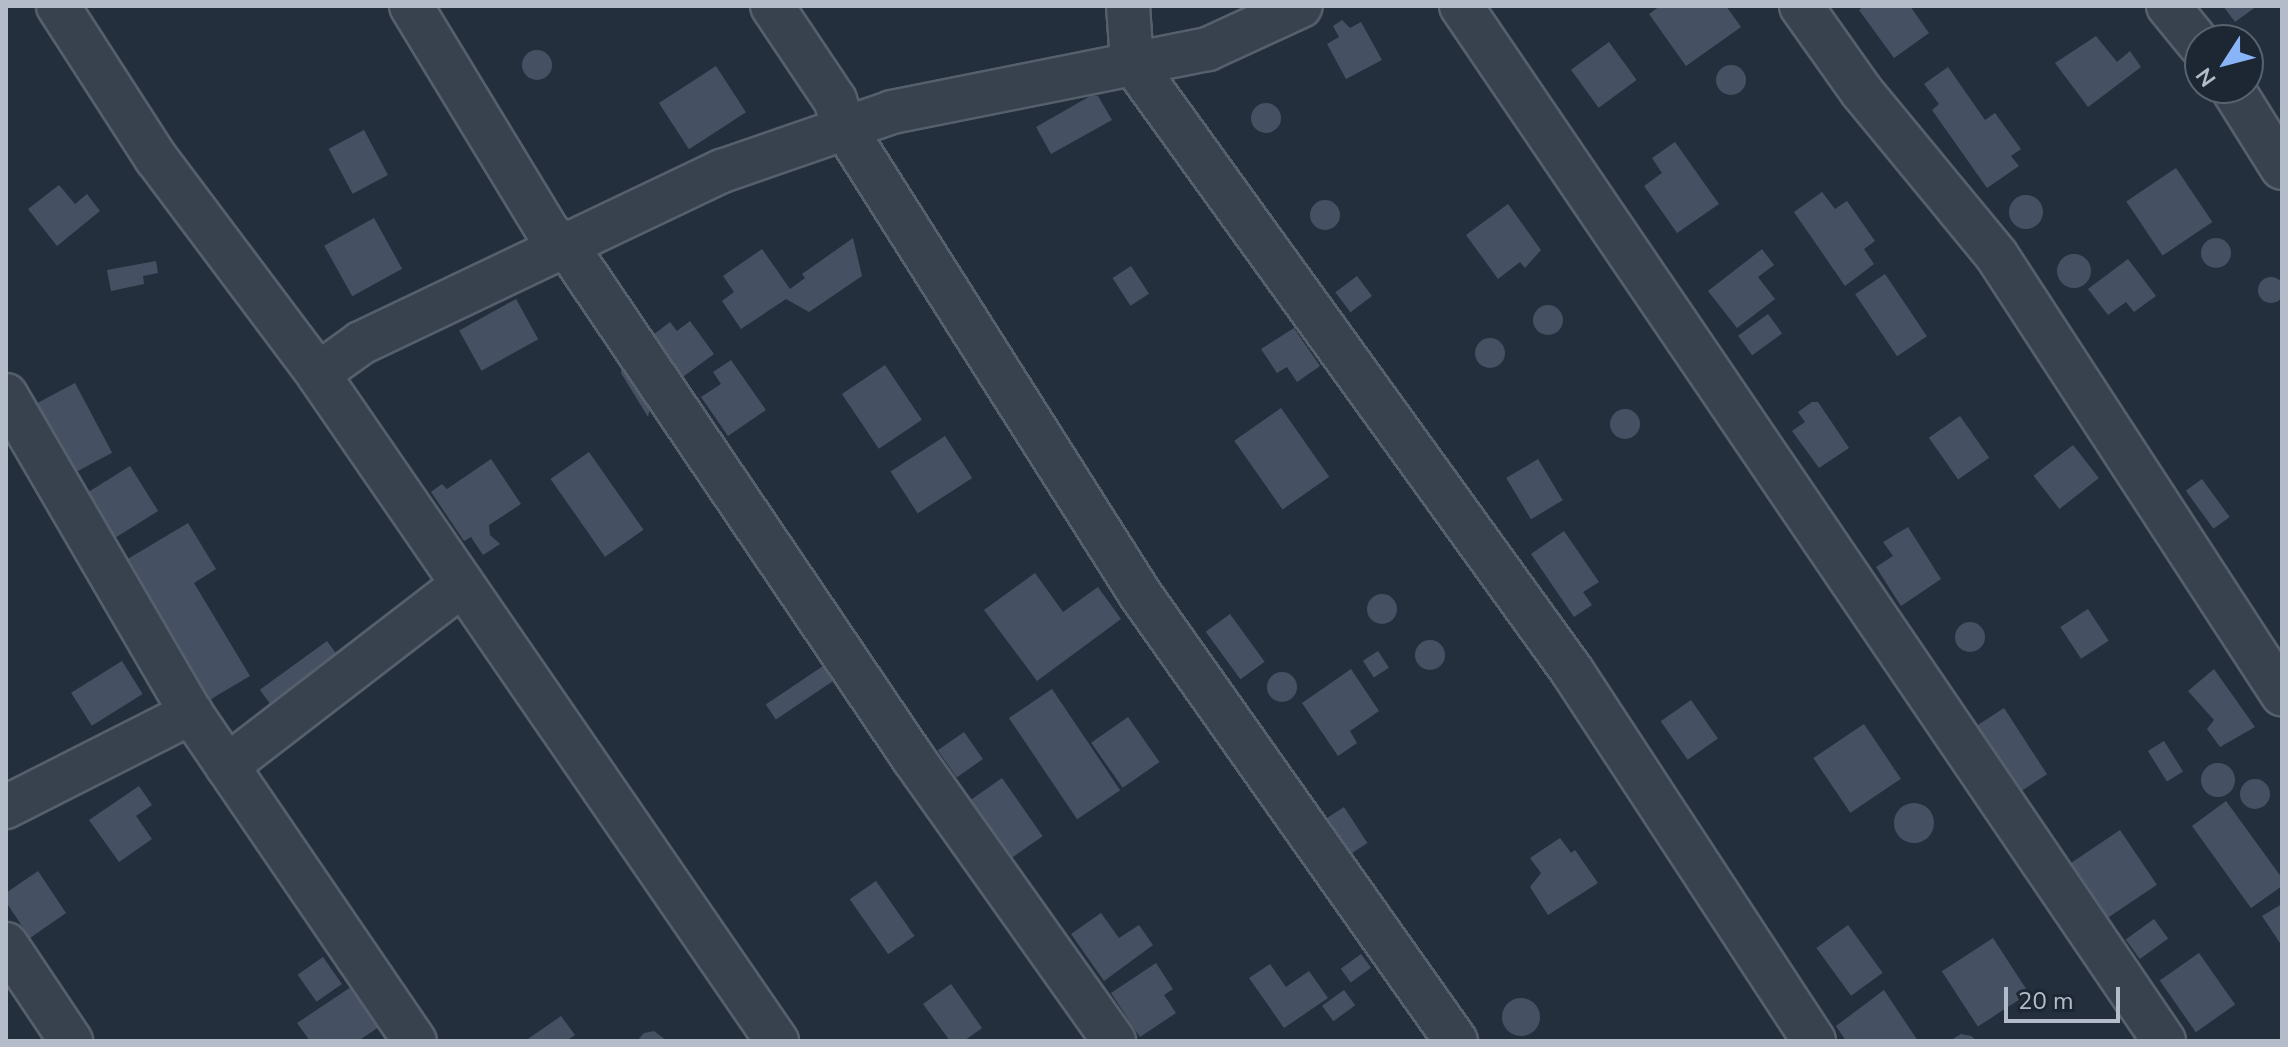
<!DOCTYPE html>
<html>
<head>
<meta charset="utf-8">
<style>
  body { margin:0 }
  #map { position:relative; width:2288px; height:1047px; overflow:hidden; background:#242f3e; font-family:"Nunito Sans",sans-serif }
  div>[style] { position:absolute }
  .building>* { inset:0; background:#455162; transform-origin:0 0 }
  .round { border-radius:50% }
  .roads { filter:drop-shadow(2px 0 #565f6c) drop-shadow(-2px 0 #565f6c) drop-shadow(0 2px #565f6c) drop-shadow(0 -2px #565f6c) }
  .street>* { height:42px; margin:-21px; padding:0 21px; transform-origin:21px; border-radius:21px; background:#38414e }
  span { translate:-50% -50%; white-space:nowrap; text-align:center; line-height:1.15; -webkit-text-stroke:6px #1d2633; paint-order:stroke }
  .frame { position:absolute; inset:0; border:8px solid #b4bcc9; pointer-events:none }
  .north { position:absolute; left:2184px; top:24px; width:80px; height:80px; box-sizing:border-box; background:#1d2633; border:2px solid #59626f; border-radius:50%; rotate:234deg; font-size:22px; font-weight:700; line-height:32px; text-align:center; color:#b4bcc9 }
  .north::after { content:''; display:block; margin:auto; width:28px; height:36px; background:#8ab4f8; clip-path:polygon(50% 0,100% 100%,50% 72%,0 100%) }
  .scale { position:absolute; left:2004px; top:987px; width:116px; height:36px; box-sizing:border-box; border:4px solid #b4bcc9; border-top:0; padding-left:10px; font-size:24px; line-height:28px; white-space:nowrap; color:#b4bcc9; -webkit-text-stroke:6px #1d2633; paint-order:stroke }
</style>
</head>
<body>
<div id="map">
  <div class="building">
    <i style="clip-path:polygon(1660px 6px,1726px 6px,1741px 27px,1686px 66px,1649px 14px)"></i>
    <i style="clip-path:polygon(1864px 6px,1910px 6px,1929px 33px,1894px 58px,1859px 10px)"></i>
    <i style="clip-path:polygon(2223px 6px,2257px 6px,2235px 22px)"></i>
    <i style="clip-path:polygon(1342px 20px,1350px 28px,1361px 22px,1382px 60px,1346px 79px,1327px 44px,1339px 37px,1333px 26px)"></i>
    <i style="clip-path:polygon(2096px 36px,2117px 62px,2130px 51px,2141px 67px,2088px 107px,2055px 63px)"></i>
    <i style="left:1609px;top:42px;width:47px;height:47px;rotate:54deg"></i>
    <i class="round" style="left:522px;top:50px;width:30px;height:30px"></i>
    <i class="round" style="left:1716px;top:65px;width:30px;height:30px"></i>
    <i style="left:716px;top:66px;width:55px;height:68px;rotate:57deg"></i>
    <i style="clip-path:polygon(1948px 67px,1985px 120px,1995px 113px,2021px 149px,2011px 156px,2019px 166px,1987px 188px,1932px 110px,1939px 104px,1924px 84px)"></i>
    <i style="clip-path:polygon(1092px 95px,1098px 96px,1112px 120px,1051px 154px,1036px 127px)"></i>
    <i class="round" style="left:1251px;top:103px;width:30px;height:30px"></i>
    <i style="left:364px;top:130px;width:51px;height:40px;rotate:62deg"></i>
    <i style="clip-path:polygon(1675px 142px,1719px 204px,1677px 233px,1644px 186px,1662px 173px,1652px 158px)"></i>
    <i style="left:2176px;top:168px;width:65px;height:60px;rotate:56deg"></i>
    <i style="clip-path:polygon(59px 185px,75px 204px,87px 194px,100px 211px,57px 246px,28px 209px)"></i>
    <i style="clip-path:polygon(1822px 192px,1835px 209px,1847px 201px,1875px 241px,1864px 249px,1874px 264px,1845px 286px,1794px 212px)"></i>
    <i class="round" style="left:2009px;top:195px;width:34px;height:34px"></i>
    <i class="round" style="left:1310px;top:200px;width:30px;height:30px"></i>
    <i style="clip-path:polygon(1508px 204px,1541px 250px,1525px 268px,1520px 262px,1498px 279px,1466px 235px)"></i>
    <i style="left:374px;top:218px;width:58px;height:57px;rotate:61deg"></i>
    <i class="round" style="left:2201px;top:238px;width:30px;height:30px"></i>
    <i style="clip-path:polygon(853px 238px,862px 276px,809px 312px,786px 299px,741px 329px,722px 301px,734px 292px,723px 276px,762px 249px,790px 289px,805px 278px,802px 274px)"></i>
    <i style="clip-path:polygon(1762px 249px,1774px 265px,1758px 277px,1775px 299px,1737px 328px,1708px 291px)"></i>
    <i class="round" style="left:2057px;top:254px;width:34px;height:34px"></i>
    <i style="clip-path:polygon(2128px 259px,2156px 296px,2134px 312px,2126px 302px,2108px 315px,2088px 289px)"></i>
    <i style="clip-path:polygon(156px 261px,158px 273px,143px 276px,144px 284px,111px 291px,107px 270px)"></i>
    <i style="left:1131px;top:266px;width:33px;height:22px;rotate:57deg"></i>
    <i style="left:1885px;top:274px;width:75px;height:36px;rotate:56deg"></i>
    <i style="left:1357px;top:276px;width:25px;height:27px;rotate:53deg"></i>
    <i class="round" style="left:2258px;top:277px;width:26px;height:26px"></i>
    <i style="left:516px;top:299px;width:46px;height:65px;rotate:61deg"></i>
    <i class="round" style="left:1533px;top:305px;width:30px;height:30px"></i>
    <i style="left:1768px;top:314px;width:24px;height:37px;rotate:54deg"></i>
    <i style="clip-path:polygon(690px 321px,714px 354px,680px 379px,649px 338px,670px 322px,677px 331px)"></i>
    <i style="clip-path:polygon(1294px 328px,1320px 366px,1297px 382px,1287px 367px,1277px 373px,1261px 349px)"></i>
    <i class="round" style="left:1475px;top:338px;width:30px;height:30px"></i>
    <i style="clip-path:polygon(731px 360px,766px 410px,728px 436px,701px 397px,721px 384px,713px 372px)"></i>
    <i style="left:885px;top:365px;width:66px;height:52px;rotate:56deg"></i>
    <i style="clip-path:polygon(622px 366px,650px 409px,648px 417px,621px 373px)"></i>
    <i style="left:75px;top:383px;width:79px;height:50px;rotate:62deg"></i>
    <i style="clip-path:polygon(1812px 402px,1818px 402px,1849px 448px,1819px 468px,1792px 431px,1805px 422px,1798px 412px)"></i>
    <i style="left:1281px;top:408px;width:84px;height:57px;rotate:55deg"></i>
    <i class="round" style="left:1610px;top:409px;width:30px;height:30px"></i>
    <i style="left:1960px;top:416px;width:51px;height:38px;rotate:55deg"></i>
    <i style="left:945px;top:436px;width:50px;height:65px;rotate:57deg"></i>
    <i style="left:2073px;top:445px;width:42px;height:50px;rotate:52deg"></i>
    <i style="left:589px;top:452px;width:95px;height:47px;rotate:55deg"></i>
    <i style="clip-path:polygon(491px 459px,521px 504px,489px 525px,490px 535px,500px 544px,483px 555px,471px 537px,464px 541px,431px 492px,442px 484px,447px 489px)"></i>
    <i style="left:1538px;top:459px;width:48px;height:37px;rotate:59deg"></i>
    <i style="left:130px;top:466px;width:53px;height:59px;rotate:58deg"></i>
    <i style="left:2202px;top:479px;width:47px;height:20px;rotate:54deg"></i>
    <i style="clip-path:polygon(188px 523px,216px 569px,194px 583px,250px 676px,201px 705px,116px 566px)"></i>
    <i style="clip-path:polygon(1908px 527px,1941px 579px,1901px 606px,1876px 567px,1893px 556px,1883px 542px)"></i>
    <i style="clip-path:polygon(1564px 531px,1599px 582px,1583px 592px,1592px 605px,1574px 617px,1531px 554px)"></i>
    <i style="clip-path:polygon(1035px 573px,1063px 612px,1098px 587px,1121px 619px,1037px 681px,984px 610px)"></i>
    <i class="round" style="left:1367px;top:594px;width:30px;height:30px"></i>
    <i style="left:2088px;top:609px;width:38px;height:33px;rotate:57deg"></i>
    <i style="left:1230px;top:614px;width:59px;height:30px;rotate:54deg"></i>
    <i class="round" style="left:1955px;top:622px;width:30px;height:30px"></i>
    <i class="round" style="left:1415px;top:640px;width:30px;height:30px"></i>
    <i style="left:327px;top:641px;width:29px;height:83px;rotate:54deg"></i>
    <i style="left:1378px;top:651px;width:20px;height:18px;rotate:57deg"></i>
    <i style="left:122px;top:661px;width:39px;height:60px;rotate:58deg"></i>
    <i style="left:823px;top:666px;width:18px;height:69px;rotate:56deg"></i>
    <i style="clip-path:polygon(1351px 669px,1379px 711px,1350px 731px,1357px 743px,1338px 756px,1302px 703px)"></i>
    <i style="clip-path:polygon(2214px 669px,2255px 727px,2220px 747px,2207px 729px,2214px 720px,2188px 691px)"></i>
    <i class="round" style="left:1267px;top:672px;width:30px;height:30px"></i>
    <i style="left:1052px;top:689px;width:122px;height:52px;rotate:56deg"></i>
    <i style="left:1691px;top:700px;width:47px;height:37px;rotate:55deg"></i>
    <i style="left:2004px;top:708px;width:79px;height:32px;rotate:57deg"></i>
    <i style="left:1128px;top:717px;width:55px;height:45px;rotate:55deg"></i>
    <i style="left:1864px;top:724px;width:66px;height:61px;rotate:56deg"></i>
    <i style="left:964px;top:732px;width:33px;height:32px;rotate:55deg"></i>
    <i style="left:2164px;top:741px;width:36px;height:19px;rotate:58deg"></i>
    <i class="round" style="left:2201px;top:763px;width:34px;height:34px"></i>
    <i style="left:1002px;top:778px;width:71px;height:40px;rotate:55deg"></i>
    <i class="round" style="left:2240px;top:779px;width:30px;height:30px"></i>
    <i style="clip-path:polygon(139px 786px,152px 805px,136px 816px,152px 839px,119px 862px,89px 820px)"></i>
    <i style="clip-path:polygon(2226px 801px,2282px 878px,2282px 886px,2251px 908px,2192px 826px)"></i>
    <i class="round" style="left:1894px;top:803px;width:40px;height:40px"></i>
    <i style="left:1344px;top:807px;width:43px;height:24px;rotate:57deg"></i>
    <i style="left:2120px;top:830px;width:66px;height:60px;rotate:56deg"></i>
    <i style="clip-path:polygon(1560px 838px,1571px 853px,1575px 850px,1598px 883px,1548px 915px,1530px 887px,1541px 873px,1530px 858px)"></i>
    <i style="clip-path:polygon(38px 871px,66px 913px,30px 938px,6px 902px,6px 893px)"></i>
    <i style="left:876px;top:881px;width:67px;height:32px;rotate:55deg"></i>
    <i style="clip-path:polygon(2282px 904px,2282px 946px,2262px 916px)"></i>
    <i style="clip-path:polygon(1101px 913px,1119px 938px,1139px 925px,1153px 945px,1104px 981px,1071px 934px)"></i>
    <i style="left:2154px;top:919px;width:24px;height:35px;rotate:54deg"></i>
    <i style="left:1848px;top:925px;width:59px;height:39px;rotate:54deg"></i>
    <i style="left:1993px;top:938px;width:66px;height:61px;rotate:57deg"></i>
    <i style="left:2199px;top:953px;width:63px;height:48px;rotate:55deg"></i>
    <i style="left:1361px;top:954px;width:17px;height:25px;rotate:54deg"></i>
    <i style="left:323px;top:957px;width:33px;height:31px;rotate:55deg"></i>
    <i style="clip-path:polygon(1156px 963px,1173px 989px,1164px 995px,1176px 1013px,1140px 1037px,1111px 993px)"></i>
    <i style="clip-path:polygon(1270px 964px,1286px 987px,1309px 971px,1328px 998px,1284px 1028px,1249px 978px)"></i>
    <i style="clip-path:polygon(951px 984px,982px 1028px,964px 1041px,950px 1041px,923px 1004px)"></i>
    <i style="clip-path:polygon(351px 987px,379px 1027px,358px 1041px,310px 1041px,297px 1023px)"></i>
    <i style="left:1344px;top:990px;width:19px;height:27px;rotate:54deg"></i>
    <i style="clip-path:polygon(1884px 990px,1918px 1041px,1846px 1041px,1836px 1026px)"></i>
    <i class="round" style="left:1502px;top:998px;width:38px;height:38px"></i>
    <i style="clip-path:polygon(561px 1016px,575px 1035px,566px 1041px,525px 1041px)"></i>
    <i style="clip-path:polygon(654px 1031px,667px 1041px,637px 1041px,644px 1033px)"></i>
    <i style="clip-path:polygon(1961px 1034px,1971px 1036px,1977px 1041px,1950px 1041px)"></i>
  </div>
  <div class="roads">
    <div class="street">
      <i style="left:58px;top:6px;width:181px;rotate:57.2deg"></i>
      <i style="left:156px;top:158px;width:270px;rotate:53.1deg"></i>
      <i style="left:318px;top:374px;width:810px;rotate:55.47deg"></i>
      <i style="left:411px;top:6px;width:266px;rotate:58.7deg"></i>
      <i style="left:549px;top:233px;width:24px;rotate:38deg"></i>
      <i style="left:568px;top:248px;width:616px;rotate:55.92deg"></i>
      <i style="left:913px;top:758px;width:347px;rotate:54.6deg"></i>
      <i style="left:772px;top:6px;width:113px;rotate:56.2deg"></i>
      <i style="left:835px;top:100px;width:28px;rotate:72deg"></i>
      <i style="left:844px;top:127px;width:553px;rotate:57.63deg"></i>
      <i style="left:1140px;top:594px;width:547px;rotate:54.74deg"></i>
      <i style="left:1128px;top:6px;width:56px;rotate:85.9deg"></i>
      <i style="left:1132px;top:62px;width:751px;rotate:54.15deg"></i>
      <i style="left:1572px;top:671px;width:442px;rotate:56.8deg"></i>
      <i style="left:1461px;top:6px;width:1251px;rotate:55.81deg"></i>
      <i style="left:1801px;top:6px;width:105px;rotate:54.7deg"></i>
      <i style="left:1862px;top:92px;width:212px;rotate:50.5deg"></i>
      <i style="left:1997px;top:256px;width:523px;rotate:56.95deg"></i>
      <i style="left:2168px;top:6px;width:50px;rotate:50.6deg"></i>
      <i style="left:2232px;top:88px;width:94px;rotate:58deg"></i>
      <i style="left:318px;top:374px;width:53px;rotate:-35.8deg"></i>
      <i style="left:361px;top:343px;width:400px;rotate:-25.5deg"></i>
      <i style="left:722px;top:171px;width:180px;rotate:-19.1deg"></i>
      <i style="left:892px;top:112px;width:322px;rotate:-11.3deg"></i>
      <i style="left:1208px;top:49px;width:102px;rotate:-24.8deg"></i>
      <i style="left:6px;top:395px;width:368px;rotate:59.8deg"></i>
      <i style="left:227px;top:766px;width:295px;rotate:-37.6deg"></i>
      <i style="left:6px;top:807px;width:208px;rotate:-26.9deg"></i>
      <i style="left:191px;top:713px;width:397px;rotate:55.7deg"></i>
      <i style="left:6px;top:944px;width:117px;rotate:56.2deg"></i>
    </div>
  </div>
  <div class="frame"></div>
  <div class="north">N</div>
  <div class="scale">20 m</div>
</div>
</body>
</html>
